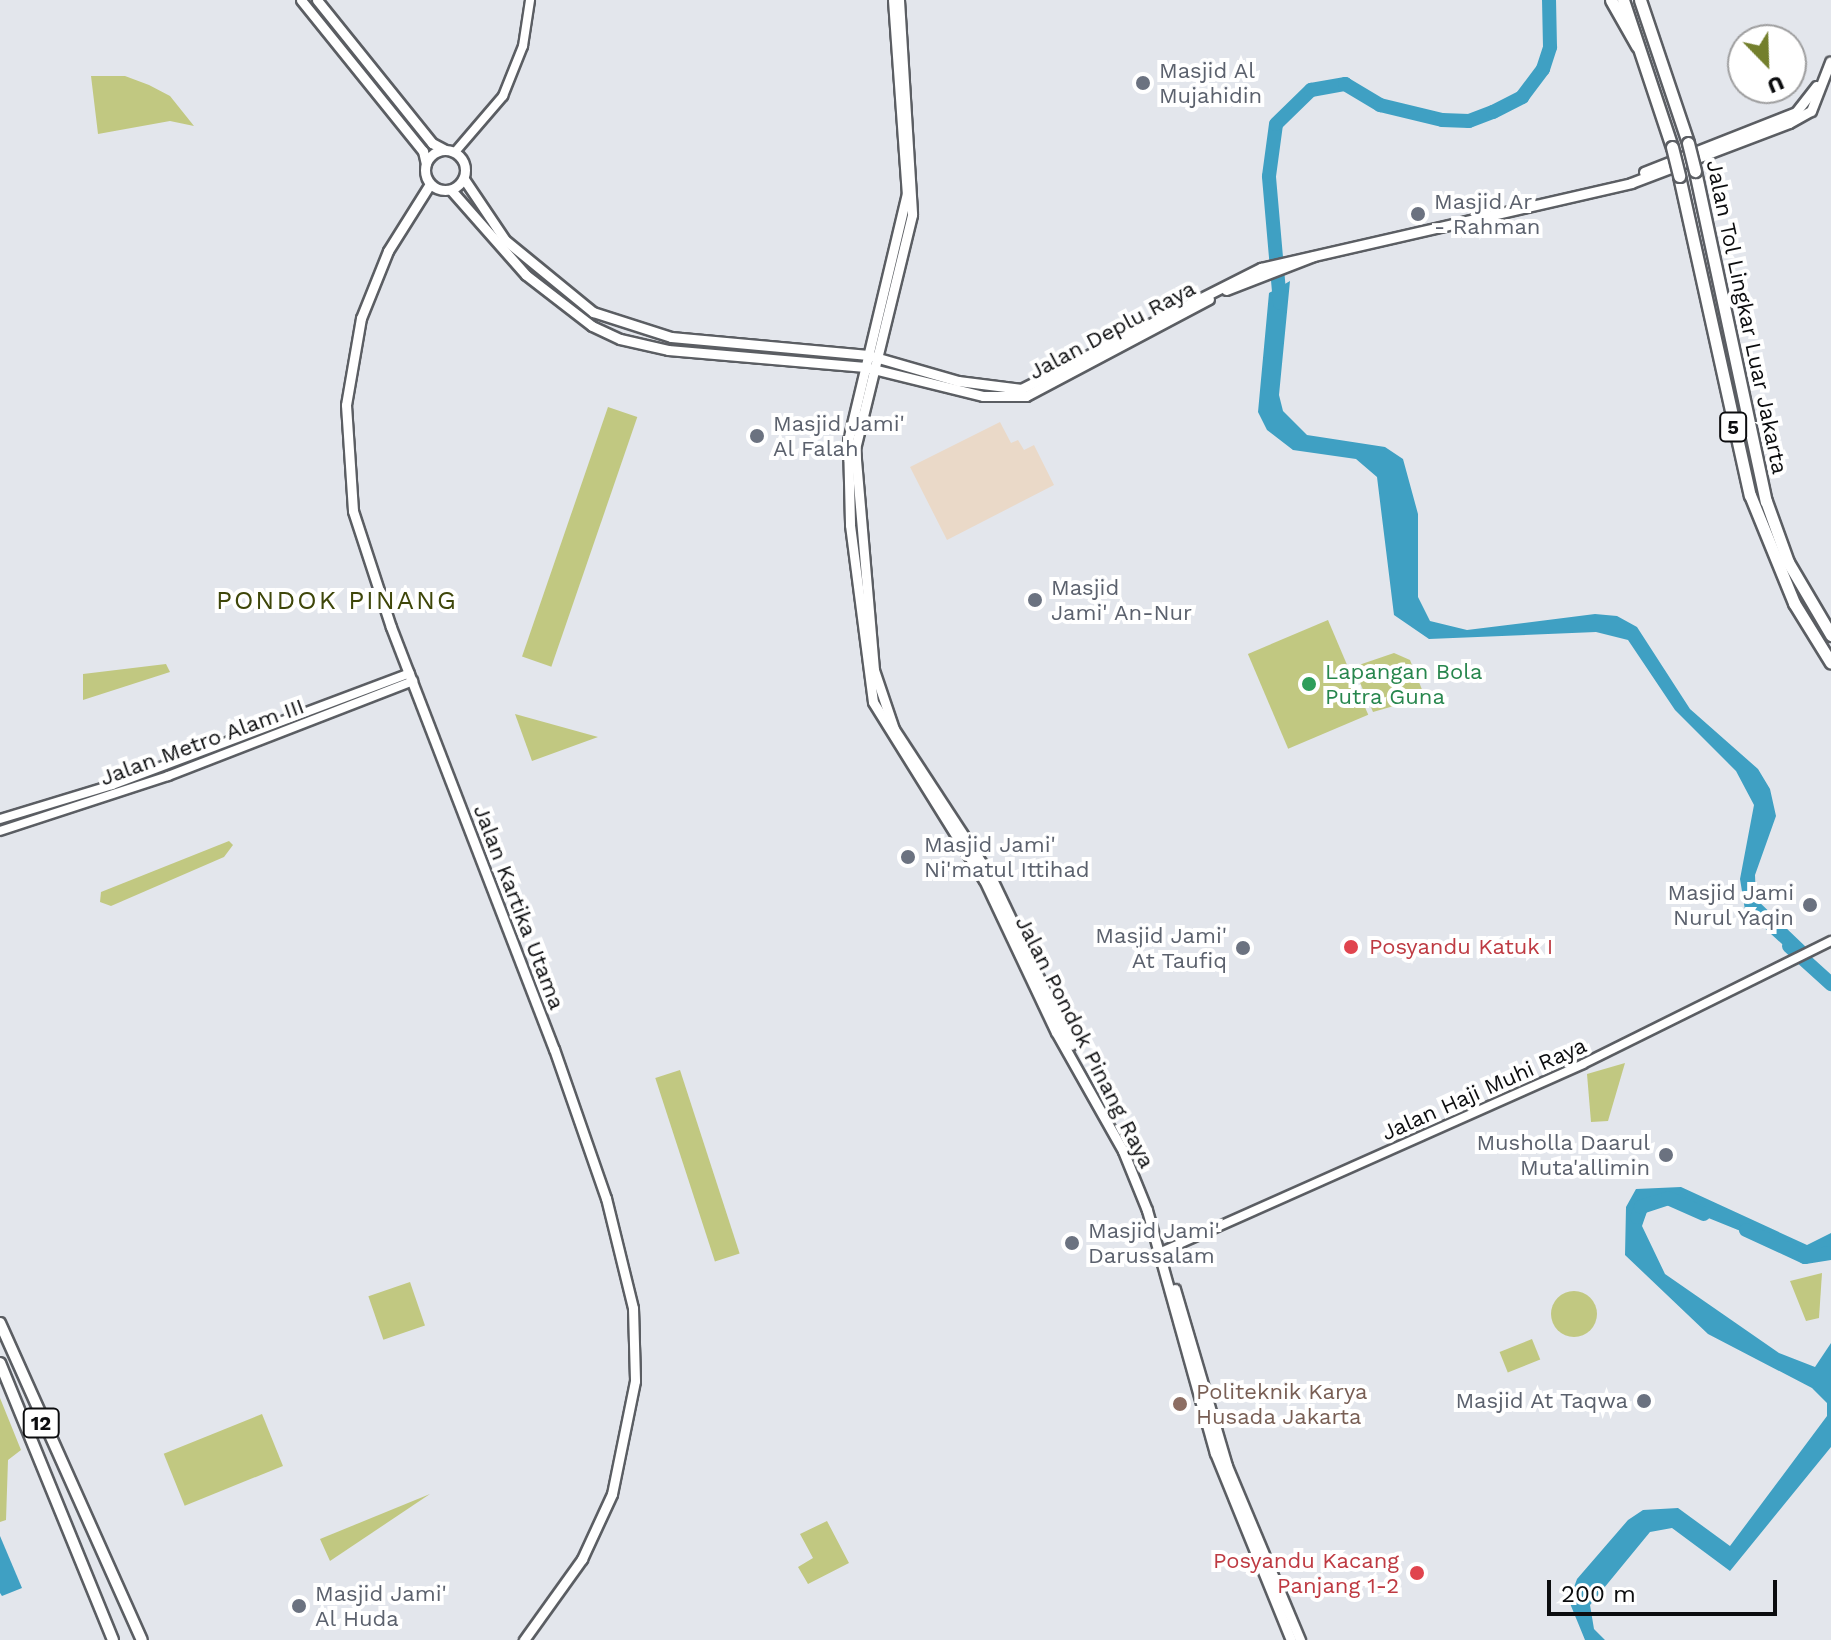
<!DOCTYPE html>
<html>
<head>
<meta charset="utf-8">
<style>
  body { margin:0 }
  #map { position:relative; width:1831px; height:1640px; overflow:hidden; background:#e3e6ec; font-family:"Work Sans",sans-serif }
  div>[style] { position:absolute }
  .education>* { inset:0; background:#ead9c8 }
  .green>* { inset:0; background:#c1c881; transform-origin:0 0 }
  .round { border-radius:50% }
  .water>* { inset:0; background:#3fa0c3 }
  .river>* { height:14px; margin:-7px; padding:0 7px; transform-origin:7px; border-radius:7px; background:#3fa0c3 }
  .roads { filter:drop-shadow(2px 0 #5b5e63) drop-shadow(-2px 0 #5b5e63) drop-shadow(0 2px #5b5e63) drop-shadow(0 -2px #5b5e63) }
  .tertiary>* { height:8px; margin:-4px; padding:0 4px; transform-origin:4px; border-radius:4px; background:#fff }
  .secondary>* { height:9px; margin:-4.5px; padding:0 4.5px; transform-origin:4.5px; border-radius:4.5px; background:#fff }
  .secondary>.ring { margin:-4.5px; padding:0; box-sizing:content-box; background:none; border:9px solid #fff; border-radius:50% }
  .trunk>* { height:10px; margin:-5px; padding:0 5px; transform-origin:5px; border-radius:5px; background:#fff }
  .motorway>* { height:11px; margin:-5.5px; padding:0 5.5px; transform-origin:5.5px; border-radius:5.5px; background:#fff }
  .bridges { filter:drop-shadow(2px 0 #5b5e63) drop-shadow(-2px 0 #5b5e63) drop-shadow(0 2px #5b5e63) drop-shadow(0 -2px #5b5e63) }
  .motorway-bridge>* { height:11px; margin:-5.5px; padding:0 5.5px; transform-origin:5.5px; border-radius:5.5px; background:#fff }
  .dots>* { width:22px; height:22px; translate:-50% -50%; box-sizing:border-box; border:4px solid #fff; border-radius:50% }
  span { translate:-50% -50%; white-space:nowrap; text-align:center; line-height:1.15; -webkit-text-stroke:8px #fff; paint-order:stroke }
  .shield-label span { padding:2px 6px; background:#fff; border:2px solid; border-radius:6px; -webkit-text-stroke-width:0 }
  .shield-label { font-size:20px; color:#0c0d0f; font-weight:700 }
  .worship-label { font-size:22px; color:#5b616d }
  .left { translate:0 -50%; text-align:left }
  .right { translate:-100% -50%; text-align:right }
  .street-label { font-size:22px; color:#0c0d0f }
  .leisure-label { font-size:22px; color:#27864d }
  .health-label { font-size:22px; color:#be3a42 }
  .education-label { font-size:22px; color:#785e54 }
  .quarter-label { font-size:26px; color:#3e4609; letter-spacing:2px }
  .north { position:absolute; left:1727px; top:24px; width:80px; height:80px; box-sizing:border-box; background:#fff; border:2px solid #9e9e9f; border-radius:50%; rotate:157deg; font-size:22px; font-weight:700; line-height:32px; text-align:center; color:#0c0d0f }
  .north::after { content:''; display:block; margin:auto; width:28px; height:36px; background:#737f2c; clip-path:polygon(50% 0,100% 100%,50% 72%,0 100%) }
  .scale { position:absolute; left:1547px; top:1580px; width:230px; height:36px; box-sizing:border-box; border:4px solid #0c0d0f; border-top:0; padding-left:10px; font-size:24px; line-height:28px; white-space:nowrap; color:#0c0d0f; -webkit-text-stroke:6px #fff; paint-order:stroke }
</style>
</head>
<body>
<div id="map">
  <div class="education">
    <i style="clip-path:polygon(1000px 422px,1011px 443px,1018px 440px,1024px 450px,1034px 445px,1054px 485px,947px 540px,910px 467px)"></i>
  </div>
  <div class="green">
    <i style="clip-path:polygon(91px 76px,125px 76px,149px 85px,170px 96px,194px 126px,170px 121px,98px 134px)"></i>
    <i style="left:608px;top:407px;width:31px;height:264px;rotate:19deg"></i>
    <i style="left:1328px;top:620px;width:103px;height:87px;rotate:67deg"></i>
    <i style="clip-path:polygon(1394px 653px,1410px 660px,1425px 697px,1373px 712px,1353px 667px)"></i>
    <i style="clip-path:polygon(166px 664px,170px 672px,83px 700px,83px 674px)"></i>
    <i style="clip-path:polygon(515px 714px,598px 737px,532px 761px)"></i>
    <i style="clip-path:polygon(229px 841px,233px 845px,224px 857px,111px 906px,100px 902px,101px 892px)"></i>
    <i style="clip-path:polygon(1625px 1063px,1608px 1121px,1591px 1122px,1587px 1074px)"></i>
    <i style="left:680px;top:1070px;width:193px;height:26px;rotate:72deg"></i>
    <i style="clip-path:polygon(1822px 1273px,1819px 1318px,1806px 1321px,1790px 1281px)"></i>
    <i style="left:410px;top:1282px;width:46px;height:44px;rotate:71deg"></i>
    <i class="round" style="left:1551px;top:1291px;width:46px;height:46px"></i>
    <i style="left:1532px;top:1339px;width:22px;height:35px;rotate:68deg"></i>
    <i style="clip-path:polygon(0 1398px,21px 1450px,8px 1460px,6px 1520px,0 1522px)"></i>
    <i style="left:262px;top:1414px;width:56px;height:106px;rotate:68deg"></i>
    <i style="clip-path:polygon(430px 1494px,330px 1561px,320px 1539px)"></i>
    <i style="clip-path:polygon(827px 1521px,849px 1563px,808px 1584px,798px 1567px,813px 1558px,800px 1534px)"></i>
  </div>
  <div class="water">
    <i style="clip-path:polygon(1290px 281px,1279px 395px,1283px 411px,1307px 435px,1385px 447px,1403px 459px,1418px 514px,1418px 597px,1430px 621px,1467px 630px,1595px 614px,1617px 616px,1637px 627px,1690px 709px,1758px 769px,1770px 789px,1776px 816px,1755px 875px,1756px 899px,1808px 949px,1794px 955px,1745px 910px,1740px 879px,1754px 805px,1736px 771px,1675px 710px,1628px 640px,1596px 632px,1429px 639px,1394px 615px,1377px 477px,1356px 459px,1293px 450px,1267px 430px,1258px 412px,1269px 293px)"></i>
    <i style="clip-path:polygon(1681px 1187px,1807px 1245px,1831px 1233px,1831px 1254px,1810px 1259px,1664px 1200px,1650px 1203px,1642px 1226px,1665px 1274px,1779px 1353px,1815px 1367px,1831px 1343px,1831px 1447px,1730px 1571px,1672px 1528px,1650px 1532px,1590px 1605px,1594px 1629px,1605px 1640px,1585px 1640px,1569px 1601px,1577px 1579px,1628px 1520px,1643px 1510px,1678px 1508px,1730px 1546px,1827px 1416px,1827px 1403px,1812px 1388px,1708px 1334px,1625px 1255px,1626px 1207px,1636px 1189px)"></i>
    <i style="clip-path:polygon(0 1536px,22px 1588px,2px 1596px,0 1593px)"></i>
  </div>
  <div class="river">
    <i style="left:1280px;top:303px;width:127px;rotate:-95deg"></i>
    <i style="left:1269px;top:176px;width:52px;rotate:-82.3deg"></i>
    <i style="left:1276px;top:124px;width:49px;rotate:-44.2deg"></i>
    <i style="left:1311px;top:90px;width:35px;rotate:-10deg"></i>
    <i style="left:1345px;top:84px;width:41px;rotate:31deg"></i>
    <i style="left:1380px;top:105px;width:64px;rotate:13.6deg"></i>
    <i style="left:1442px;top:120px;width:27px;rotate:2deg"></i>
    <i style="left:1469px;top:121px;width:26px;rotate:-21deg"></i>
    <i style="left:1493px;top:112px;width:33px;rotate:-27deg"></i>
    <i style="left:1522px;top:97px;width:35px;rotate:-53deg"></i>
    <i style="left:1543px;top:69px;width:23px;rotate:-72deg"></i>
    <i style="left:1550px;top:47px;width:47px;rotate:-91.2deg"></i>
    <i style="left:1789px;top:946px;width:57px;rotate:42.1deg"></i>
    <i style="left:1637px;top:1217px;width:11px;rotate:-68deg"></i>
    <i style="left:1641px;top:1207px;width:28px;rotate:-18deg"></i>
    <i style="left:1668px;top:1198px;width:39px;rotate:24deg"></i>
    <i style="left:1746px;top:1230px;width:65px;rotate:24.6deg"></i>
    <i style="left:1805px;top:1257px;width:26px;rotate:-9deg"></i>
  </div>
  <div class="roads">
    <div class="tertiary">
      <i style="left:455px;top:152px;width:74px;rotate:-49.4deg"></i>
      <i style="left:503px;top:96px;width:54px;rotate:-68.2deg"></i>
      <i style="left:523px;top:46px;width:47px;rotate:-81.3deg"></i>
      <i style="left:0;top:819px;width:117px;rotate:-16.9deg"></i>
      <i style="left:112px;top:785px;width:318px;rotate:-20.6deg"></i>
      <i style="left:0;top:831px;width:177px;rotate:-18.1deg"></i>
      <i style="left:168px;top:776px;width:263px;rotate:-21.2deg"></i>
      <i style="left:1159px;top:1253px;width:464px;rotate:-24deg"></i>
      <i style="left:1583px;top:1064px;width:277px;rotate:-26.4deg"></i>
    </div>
    <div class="secondary">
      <i style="left:301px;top:0;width:194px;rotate:51.1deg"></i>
      <i style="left:423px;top:151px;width:13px;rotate:77deg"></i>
      <i style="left:317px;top:0;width:184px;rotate:51.2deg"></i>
      <i style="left:432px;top:143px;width:15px;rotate:28deg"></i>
      <i style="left:893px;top:0;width:194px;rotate:85.9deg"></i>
      <i style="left:907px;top:193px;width:255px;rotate:103.4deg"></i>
      <i style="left:848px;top:441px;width:84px;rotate:88.6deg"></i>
      <i style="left:850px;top:525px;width:178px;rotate:82.6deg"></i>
      <i style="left:873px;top:702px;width:210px;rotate:58.1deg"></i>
      <i style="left:984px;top:880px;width:168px;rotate:64.7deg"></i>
      <i style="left:1056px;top:1032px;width:137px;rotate:60.6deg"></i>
      <i style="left:1123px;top:1151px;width:64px;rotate:67.9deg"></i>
      <i style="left:1147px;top:1210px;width:252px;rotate:74.4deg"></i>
      <i style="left:1215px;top:1453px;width:202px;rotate:67.9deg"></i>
      <i style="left:899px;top:0;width:215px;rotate:86.5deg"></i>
      <i style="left:912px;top:215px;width:240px;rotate:103.7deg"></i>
      <i style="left:855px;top:448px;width:223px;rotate:85.1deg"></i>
      <i style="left:874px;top:670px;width:62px;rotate:71.3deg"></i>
      <i style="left:894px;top:729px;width:177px;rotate:56.8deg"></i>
      <i style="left:991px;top:877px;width:186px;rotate:64.5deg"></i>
      <i class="ring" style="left:425px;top:150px;width:31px;height:31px"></i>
      <i style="left:1644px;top:172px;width:163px;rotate:-21.5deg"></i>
      <i style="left:1796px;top:112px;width:33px;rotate:-52deg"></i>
      <i style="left:464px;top:179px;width:73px;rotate:56.1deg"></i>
      <i style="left:505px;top:240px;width:114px;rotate:39.3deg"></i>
      <i style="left:593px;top:312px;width:82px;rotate:17.8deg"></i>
      <i style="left:671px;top:337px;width:198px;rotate:5.2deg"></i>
      <i style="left:868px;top:355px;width:94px;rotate:16.1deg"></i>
      <i style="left:958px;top:381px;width:64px;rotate:7.2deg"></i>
      <i style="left:1021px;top:389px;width:269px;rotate:-26.8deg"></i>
      <i style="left:1261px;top:268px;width:380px;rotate:-12.9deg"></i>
      <i style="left:1631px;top:183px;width:169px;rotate:-20.8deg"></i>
      <i style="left:1789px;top:123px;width:25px;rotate:-29deg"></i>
      <i style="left:1811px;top:111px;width:53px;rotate:-68.8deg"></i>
      <i style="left:430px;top:184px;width:79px;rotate:122.1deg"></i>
      <i style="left:388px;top:251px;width:72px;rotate:111.9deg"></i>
      <i style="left:361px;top:318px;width:88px;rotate:99.8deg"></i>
      <i style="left:346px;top:405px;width:106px;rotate:86.2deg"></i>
      <i style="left:353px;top:511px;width:122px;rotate:71.9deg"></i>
      <i style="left:391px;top:627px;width:452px;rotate:68.9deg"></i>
      <i style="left:554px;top:1049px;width:158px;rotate:70.8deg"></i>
      <i style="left:606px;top:1198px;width:113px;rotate:76.2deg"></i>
      <i style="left:633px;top:1308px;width:73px;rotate:88.4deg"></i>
      <i style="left:635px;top:1381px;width:115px;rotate:101.5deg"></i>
      <i style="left:612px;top:1494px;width:72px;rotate:114.8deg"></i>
      <i style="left:582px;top:1559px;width:100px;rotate:125.6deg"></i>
      <i style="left:451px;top:190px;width:113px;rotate:48.6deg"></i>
      <i style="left:526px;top:275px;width:83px;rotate:37.7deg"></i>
      <i style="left:592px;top:326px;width:31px;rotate:25deg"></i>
      <i style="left:620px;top:339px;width:49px;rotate:12.9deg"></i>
      <i style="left:668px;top:350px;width:198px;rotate:4.9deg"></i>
      <i style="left:865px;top:367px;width:122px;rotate:13.8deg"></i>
      <i style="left:983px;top:396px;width:43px"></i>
      <i style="left:1026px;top:396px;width:207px;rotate:-27.9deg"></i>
      <i style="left:1226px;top:290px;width:94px;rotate:-21.1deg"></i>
      <i style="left:1175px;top:1289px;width:184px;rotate:73.6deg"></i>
      <i style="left:1227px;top:1466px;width:189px;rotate:67.2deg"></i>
    </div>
    <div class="trunk">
      <i style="left:0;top:1323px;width:347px;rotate:65.9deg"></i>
      <i style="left:0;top:1363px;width:299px;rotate:67.8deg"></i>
    </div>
    <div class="motorway">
      <i style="left:1611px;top:0;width:53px;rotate:60.5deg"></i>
      <i style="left:1623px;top:0;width:155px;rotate:71.6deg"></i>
      <i style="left:1640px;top:0;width:151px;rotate:71.4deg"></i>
      <i style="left:1695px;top:171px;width:338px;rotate:77.9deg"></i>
      <i style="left:1766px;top:501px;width:65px;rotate:70.2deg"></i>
      <i style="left:1788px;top:562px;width:85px;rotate:59.5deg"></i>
      <i style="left:1679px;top:176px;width:327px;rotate:77.5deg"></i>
      <i style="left:1750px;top:495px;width:117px;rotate:67.8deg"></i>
      <i style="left:1794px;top:603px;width:70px;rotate:58.3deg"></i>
    </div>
  </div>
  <div class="bridges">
    <div class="motorway-bridge">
      <i style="left:1688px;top:143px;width:29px;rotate:76deg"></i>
      <i style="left:1672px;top:147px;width:30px;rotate:76deg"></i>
    </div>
  </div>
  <div class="dots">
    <i style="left:1143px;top:83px;background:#6b7280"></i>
    <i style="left:1418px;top:214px;background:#6b7280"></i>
    <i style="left:757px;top:436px;background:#6b7280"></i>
    <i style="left:1035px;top:600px;background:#6b7280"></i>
    <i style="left:1309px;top:684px;background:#2e9e5b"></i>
    <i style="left:908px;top:857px;background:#6b7280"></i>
    <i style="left:1810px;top:905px;background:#6b7280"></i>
    <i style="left:1351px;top:947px;background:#e0444e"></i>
    <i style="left:1243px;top:948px;background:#6b7280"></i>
    <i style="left:1666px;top:1155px;background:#6b7280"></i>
    <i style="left:1072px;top:1243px;background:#6b7280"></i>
    <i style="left:1644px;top:1401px;background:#6b7280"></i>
    <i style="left:1180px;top:1404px;background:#8d6e63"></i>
    <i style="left:1417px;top:1573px;background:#e0444e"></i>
    <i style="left:299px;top:1606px;background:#6b7280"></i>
  </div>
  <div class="shield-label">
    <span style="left:1733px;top:427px">5</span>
    <span style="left:41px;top:1423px">12</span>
  </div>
  <div class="worship-label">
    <span class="left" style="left:1159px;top:83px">Masjid Al<br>Mujahidin</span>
    <span class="left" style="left:1434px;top:214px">Masjid Ar<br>- Rahman</span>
    <span class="left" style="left:773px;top:436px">Masjid Jami'<br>Al Falah</span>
    <span class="left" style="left:1051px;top:600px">Masjid<br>Jami' An-Nur</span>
    <span class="left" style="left:924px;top:857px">Masjid Jami'<br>Ni'matul Ittihad</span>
    <span class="right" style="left:1794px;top:905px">Masjid Jami<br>Nurul Yaqin</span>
    <span class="right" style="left:1227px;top:948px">Masjid Jami'<br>At Taufiq</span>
    <span class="right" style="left:1650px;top:1155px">Musholla Daarul<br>Muta'allimin</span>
    <span class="left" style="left:1088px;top:1243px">Masjid Jami'<br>Darussalam</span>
    <span class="right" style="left:1628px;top:1401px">Masjid At Taqwa</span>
    <span class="left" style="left:315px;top:1606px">Masjid Jami'<br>Al Huda</span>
  </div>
  <div class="street-label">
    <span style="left:1747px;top:317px;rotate:78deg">Jalan Tol Lingkar Luar Jakarta</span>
    <span style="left:1112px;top:330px;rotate:-28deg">Jalan Deplu Raya</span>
    <span style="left:202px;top:742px;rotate:-20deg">Jalan Metro Alam III</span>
    <span style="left:519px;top:907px;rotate:69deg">Jalan Kartika Utama</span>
    <span style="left:1085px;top:1042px;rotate:63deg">Jalan Pondok Pinang Raya</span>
    <span style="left:1484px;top:1089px;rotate:-24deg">Jalan Haji Muhi Raya</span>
  </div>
  <div class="leisure-label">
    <span class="left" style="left:1325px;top:684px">Lapangan Bola<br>Putra Guna</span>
  </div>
  <div class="health-label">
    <span class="left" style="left:1369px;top:947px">Posyandu Katuk I</span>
    <span class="right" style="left:1399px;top:1573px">Posyandu Kacang<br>Panjang 1-2</span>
  </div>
  <div class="education-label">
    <span class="left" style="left:1196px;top:1404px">Politeknik Karya<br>Husada Jakarta</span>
  </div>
  <div class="quarter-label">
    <span style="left:337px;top:601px">PONDOK PINANG</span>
  </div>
  <div class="north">U</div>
  <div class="scale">200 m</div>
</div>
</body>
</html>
